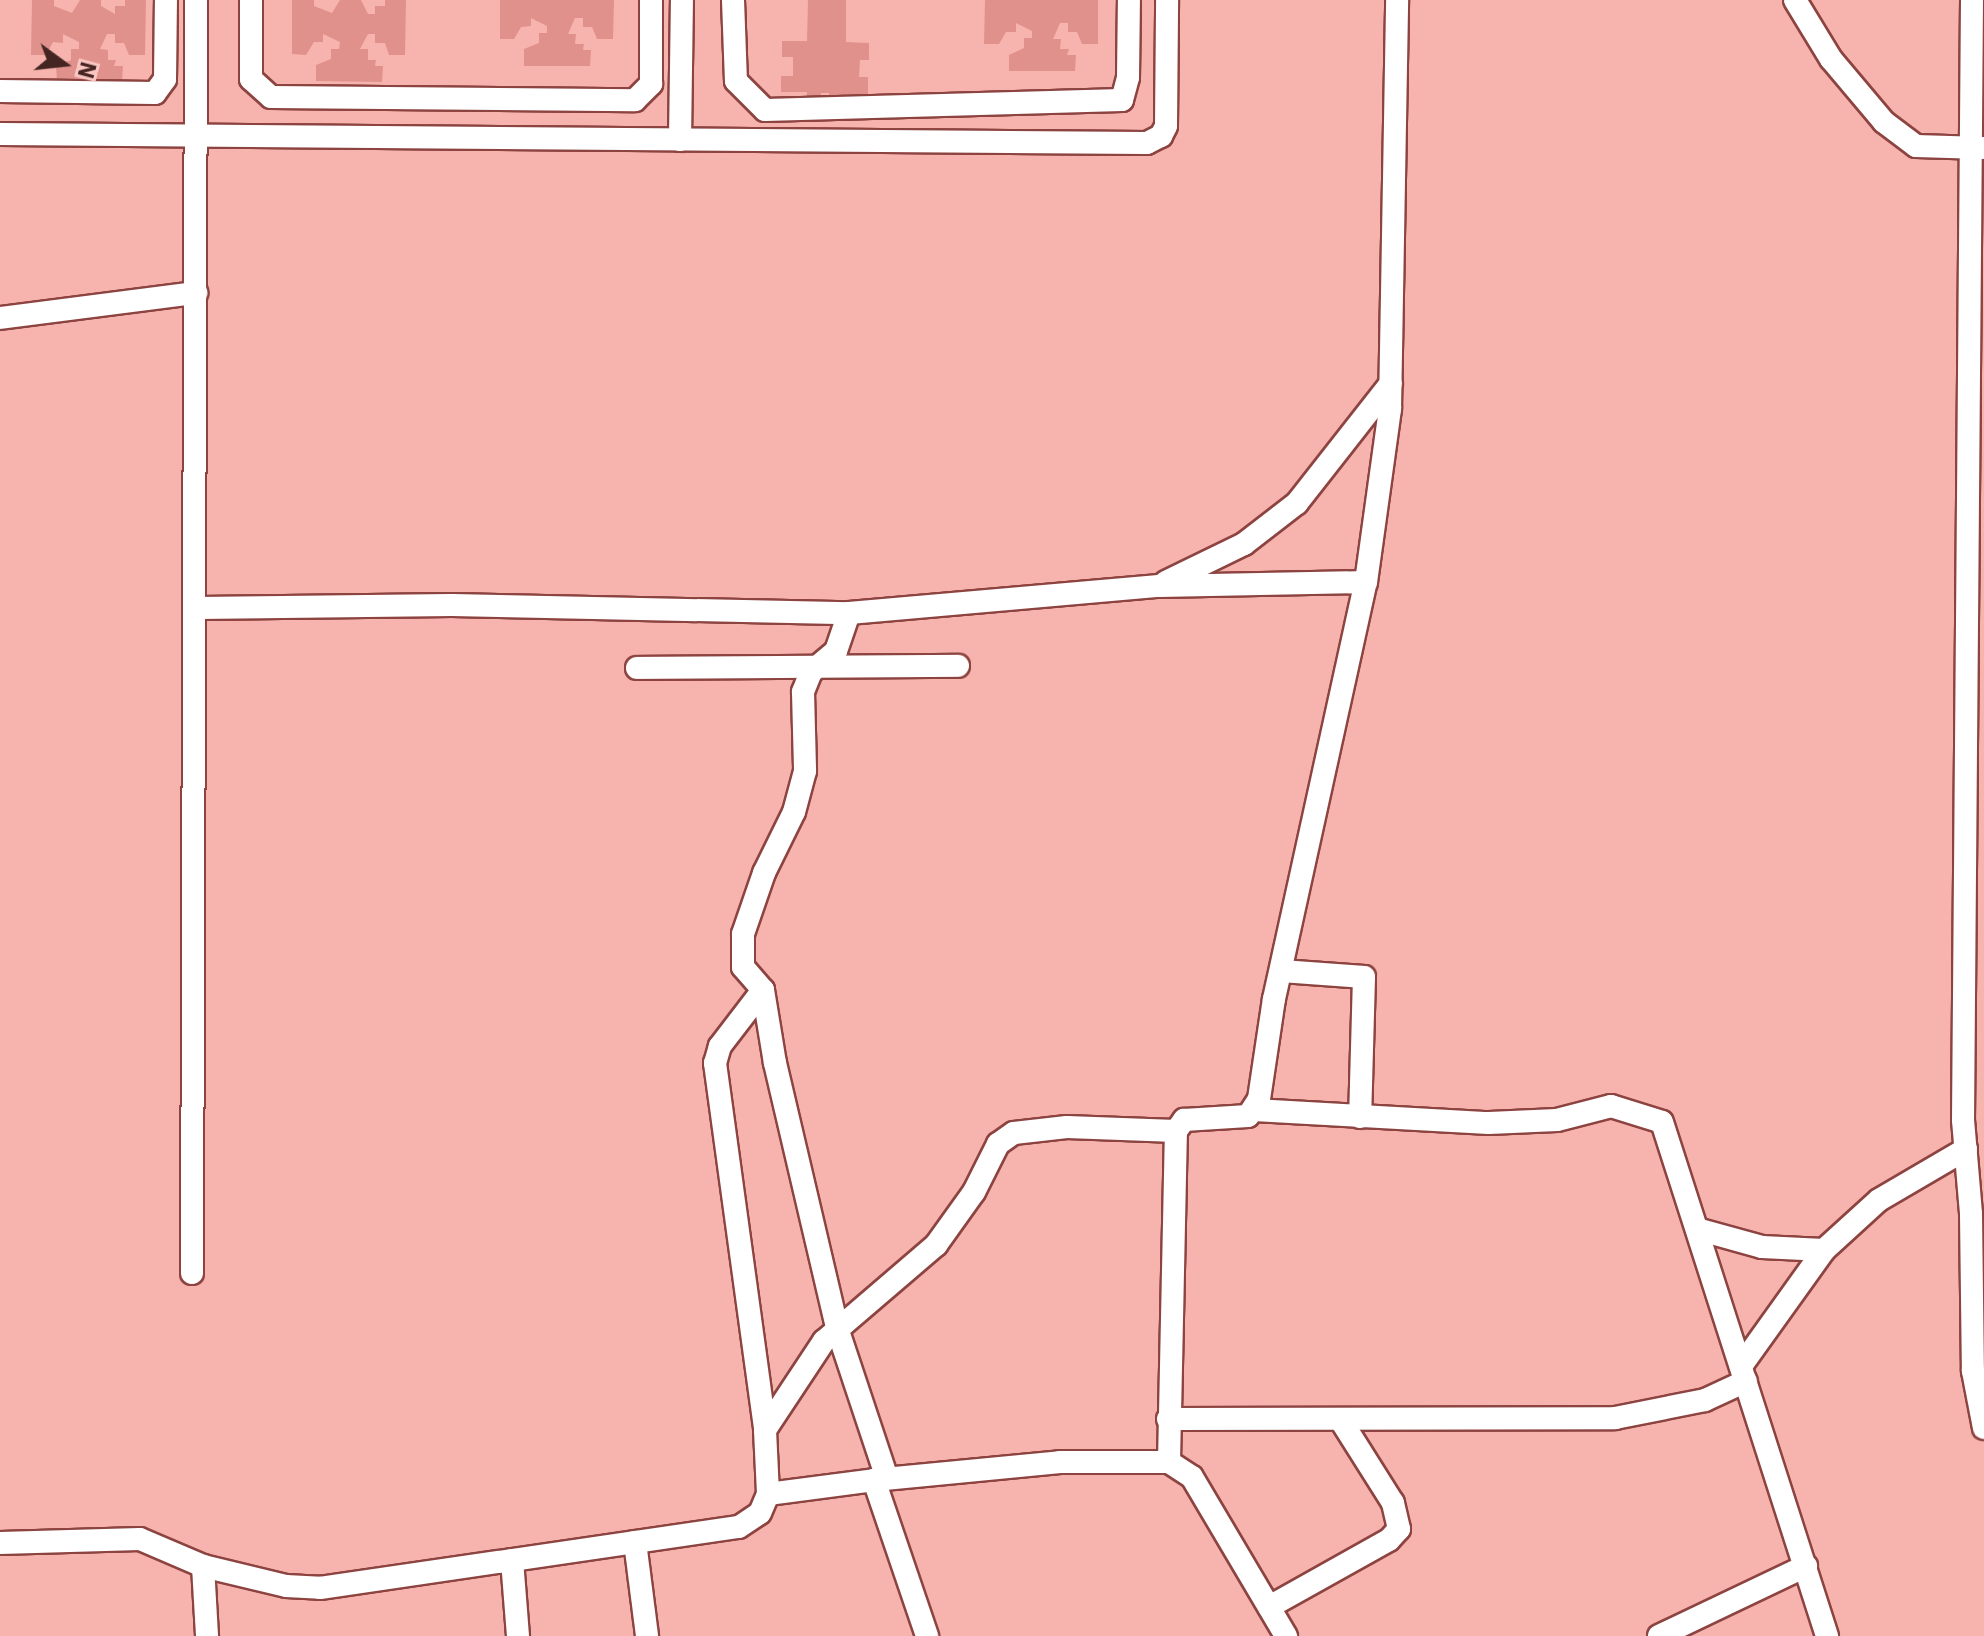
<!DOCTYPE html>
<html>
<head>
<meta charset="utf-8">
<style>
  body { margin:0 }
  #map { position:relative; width:1984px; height:1636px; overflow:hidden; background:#f7b4ae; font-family:"IBM Plex Sans",sans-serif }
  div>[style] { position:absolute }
  .building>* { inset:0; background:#e0918b }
  .roads { filter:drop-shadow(2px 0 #8d4441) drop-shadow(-2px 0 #8d4441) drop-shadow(0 2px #8d4441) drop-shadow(0 -2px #8d4441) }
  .street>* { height:22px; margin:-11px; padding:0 11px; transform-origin:11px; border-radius:11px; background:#fff }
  span { translate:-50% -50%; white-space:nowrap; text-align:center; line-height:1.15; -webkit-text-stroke:6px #fac6c1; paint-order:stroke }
  .north { position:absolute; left:24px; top:24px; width:80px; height:80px; -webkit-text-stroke:6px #fac6c1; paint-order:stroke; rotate:105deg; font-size:22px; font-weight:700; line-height:32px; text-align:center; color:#452522 }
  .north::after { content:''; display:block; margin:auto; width:28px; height:36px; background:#452522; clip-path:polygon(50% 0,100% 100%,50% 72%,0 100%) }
</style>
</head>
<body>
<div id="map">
  <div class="building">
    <i style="clip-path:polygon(32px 0,54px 0,54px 6px,72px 13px,80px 0,101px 0,101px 6px,115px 14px,115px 6px,125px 6px,125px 0,146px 0,145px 55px,129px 55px,124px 43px,115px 43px,115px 34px,107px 34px,100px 49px,108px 50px,108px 60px,116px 60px,114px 66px,123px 66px,122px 82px,57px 82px,56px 66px,71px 60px,71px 49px,79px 49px,79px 42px,63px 34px,63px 43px,53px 42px,46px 55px,31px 55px)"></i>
    <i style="clip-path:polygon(292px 0,314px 0,314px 6px,332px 13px,340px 0,361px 0,368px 14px,375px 14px,375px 6px,385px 6px,385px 0,406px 0,405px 55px,389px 55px,385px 43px,375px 43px,375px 34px,368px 34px,360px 49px,368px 49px,368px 60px,376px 60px,375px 66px,383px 66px,382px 82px,316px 81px,316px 65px,331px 59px,331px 49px,339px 49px,340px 42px,323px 34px,323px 42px,314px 42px,306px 55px,292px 54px)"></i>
    <i style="clip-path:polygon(500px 0,614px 0,613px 39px,597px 39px,592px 27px,583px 27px,583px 18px,575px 18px,568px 34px,576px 34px,575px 44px,584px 44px,583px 50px,591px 50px,590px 66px,524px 66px,524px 49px,539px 43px,539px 33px,547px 33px,547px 26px,531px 18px,531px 26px,521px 27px,514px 39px,500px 39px)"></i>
    <i style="clip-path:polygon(808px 0,846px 0,846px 42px,869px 43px,869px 60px,860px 60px,859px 77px,868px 77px,868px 94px,845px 94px,845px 105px,829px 104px,829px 93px,821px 93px,820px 104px,806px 104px,807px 92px,781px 92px,781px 76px,793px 76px,793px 57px,782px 57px,782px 41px,807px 41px)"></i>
    <i style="clip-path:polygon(985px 0,1098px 0,1098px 44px,1082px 44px,1077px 32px,1068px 32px,1068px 23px,1060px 23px,1053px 39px,1061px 39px,1060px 49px,1069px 49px,1067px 55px,1076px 55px,1075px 71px,1009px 71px,1009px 55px,1024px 48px,1024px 38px,1032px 38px,1032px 31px,1016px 23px,1016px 32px,1006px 32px,999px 44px,984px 44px)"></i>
  </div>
  <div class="roads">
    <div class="street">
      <i style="left:251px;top:0;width:79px;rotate:90deg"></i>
      <i style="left:251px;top:79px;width:27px;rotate:42deg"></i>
      <i style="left:271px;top:97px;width:364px;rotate:0.5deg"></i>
      <i style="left:635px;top:100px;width:23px;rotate:-45deg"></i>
      <i style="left:651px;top:84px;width:84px;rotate:-90deg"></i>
      <i style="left:733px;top:0;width:81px;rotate:87.9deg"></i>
      <i style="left:736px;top:81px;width:41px;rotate:45deg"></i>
      <i style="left:765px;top:110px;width:357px;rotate:-1.6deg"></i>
      <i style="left:1122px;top:100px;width:24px;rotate:-75deg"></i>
      <i style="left:1128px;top:77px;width:77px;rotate:-89.3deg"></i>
      <i style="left:1795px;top:0;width:69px;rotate:58.6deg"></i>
      <i style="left:1831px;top:59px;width:82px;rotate:49.9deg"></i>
      <i style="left:1884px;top:122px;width:40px;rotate:37deg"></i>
      <i style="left:1916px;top:146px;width:67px;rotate:1.7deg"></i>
      <i style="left:1972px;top:0;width:1120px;rotate:90.46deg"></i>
      <i style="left:1963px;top:1120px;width:94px;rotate:85.1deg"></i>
      <i style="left:1971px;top:1214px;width:157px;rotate:89.3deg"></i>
      <i style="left:1973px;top:1371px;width:58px;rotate:79.1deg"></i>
      <i style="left:0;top:91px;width:155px;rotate:0.7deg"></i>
      <i style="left:155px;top:93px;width:17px;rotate:-54deg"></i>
      <i style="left:165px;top:79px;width:79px;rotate:-89.3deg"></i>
      <i style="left:0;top:134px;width:1147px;rotate:0.45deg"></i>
      <i style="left:1147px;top:143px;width:16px;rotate:-27deg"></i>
      <i style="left:1161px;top:136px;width:11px;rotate:-63deg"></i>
      <i style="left:1166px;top:126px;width:126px;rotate:-89.5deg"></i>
      <i style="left:680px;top:140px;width:140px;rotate:-89.2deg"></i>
      <i style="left:0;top:318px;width:198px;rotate:-7.3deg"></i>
      <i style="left:1166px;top:582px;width:87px;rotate:-26deg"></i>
      <i style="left:1244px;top:544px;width:67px;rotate:-37.7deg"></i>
      <i style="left:1297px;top:503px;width:152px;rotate:-51.9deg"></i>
      <i style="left:198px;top:608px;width:254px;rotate:-0.7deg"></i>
      <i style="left:452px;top:605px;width:397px;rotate:1.2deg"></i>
      <i style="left:849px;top:613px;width:311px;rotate:-5deg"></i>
      <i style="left:1159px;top:586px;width:207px;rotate:-1.1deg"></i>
      <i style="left:849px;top:613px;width:40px;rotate:108.9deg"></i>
      <i style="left:836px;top:651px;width:33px;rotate:140deg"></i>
      <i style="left:811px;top:672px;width:22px;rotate:112deg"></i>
      <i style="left:803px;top:692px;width:79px;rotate:88.5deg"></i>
      <i style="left:805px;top:771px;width:42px;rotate:105deg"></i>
      <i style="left:794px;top:812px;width:68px;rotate:116.2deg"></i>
      <i style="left:764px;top:873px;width:65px;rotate:109deg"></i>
      <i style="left:743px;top:934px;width:33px;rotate:90deg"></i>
      <i style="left:743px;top:967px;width:30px;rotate:49deg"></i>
      <i style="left:763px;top:990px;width:74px;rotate:80.7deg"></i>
      <i style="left:775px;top:1063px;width:272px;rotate:76.8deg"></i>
      <i style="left:837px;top:1328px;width:158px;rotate:71.6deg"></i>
      <i style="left:637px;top:668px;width:321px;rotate:-0.4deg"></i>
      <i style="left:1282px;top:971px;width:82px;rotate:4.2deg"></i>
      <i style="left:1364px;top:977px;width:140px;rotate:91.6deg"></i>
      <i style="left:763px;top:990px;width:71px;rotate:127.5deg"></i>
      <i style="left:720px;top:1046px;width:18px;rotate:106deg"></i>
      <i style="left:715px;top:1063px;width:370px;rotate:82.2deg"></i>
      <i style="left:765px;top:1430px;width:64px;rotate:87.3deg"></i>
      <i style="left:768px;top:1494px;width:107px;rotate:-7.5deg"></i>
      <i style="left:874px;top:1480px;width:165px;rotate:71.2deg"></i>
      <i style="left:1254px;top:1110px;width:235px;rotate:3.2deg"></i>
      <i style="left:1489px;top:1123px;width:68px;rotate:-2.5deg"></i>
      <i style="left:1557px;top:1120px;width:56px;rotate:-14.5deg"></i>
      <i style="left:1611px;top:1106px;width:53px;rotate:17.4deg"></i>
      <i style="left:1662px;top:1122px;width:540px;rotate:72.2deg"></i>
      <i style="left:1697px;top:1229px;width:67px;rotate:15.5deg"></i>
      <i style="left:1762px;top:1247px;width:62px;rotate:2.8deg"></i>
      <i style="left:192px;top:1273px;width:1273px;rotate:-89.82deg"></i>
      <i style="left:1741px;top:1366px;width:143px;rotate:-54.4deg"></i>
      <i style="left:1824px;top:1250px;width:74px;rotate:-42.3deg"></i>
      <i style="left:1879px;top:1200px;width:101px;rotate:-30.4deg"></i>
      <i style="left:1168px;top:1419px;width:447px;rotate:-0.1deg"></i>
      <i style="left:1615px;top:1418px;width:92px;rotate:-11.3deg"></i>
      <i style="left:1705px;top:1400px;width:45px;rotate:-24.9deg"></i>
      <i style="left:765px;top:1430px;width:107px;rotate:-56.5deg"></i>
      <i style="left:824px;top:1341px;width:148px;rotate:-40.6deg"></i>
      <i style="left:936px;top:1245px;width:65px;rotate:-54.4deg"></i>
      <i style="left:974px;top:1192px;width:54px;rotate:-63.4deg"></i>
      <i style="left:998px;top:1144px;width:19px;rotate:-35deg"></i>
      <i style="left:1014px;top:1133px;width:53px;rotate:-6.5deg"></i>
      <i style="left:1067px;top:1127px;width:109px;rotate:2.1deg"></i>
      <i style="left:1169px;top:1462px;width:331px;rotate:-88.8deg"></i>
      <i style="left:1176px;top:1131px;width:14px;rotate:-54deg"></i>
      <i style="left:1184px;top:1120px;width:64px;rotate:-3.6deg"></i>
      <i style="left:1248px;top:1116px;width:20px;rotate:-57deg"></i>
      <i style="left:1259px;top:1099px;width:101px;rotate:-81.5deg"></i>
      <i style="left:1274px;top:999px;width:427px;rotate:-77.6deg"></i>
      <i style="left:1366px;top:582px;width:175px;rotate:-82.1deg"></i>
      <i style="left:1390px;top:409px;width:409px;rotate:-89deg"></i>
      <i style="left:874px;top:1480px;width:187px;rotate:-5.5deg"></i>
      <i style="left:1060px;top:1462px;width:109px"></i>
      <i style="left:1169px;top:1462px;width:27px;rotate:33deg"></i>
      <i style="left:1192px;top:1477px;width:185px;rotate:59.4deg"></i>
      <i style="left:635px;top:1542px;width:95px;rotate:82.7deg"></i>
      <i style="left:0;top:1543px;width:140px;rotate:-1.6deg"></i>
      <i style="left:140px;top:1539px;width:69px;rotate:23.2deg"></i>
      <i style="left:203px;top:1566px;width:85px;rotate:13.5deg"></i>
      <i style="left:286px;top:1586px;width:34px;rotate:3deg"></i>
      <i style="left:320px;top:1588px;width:423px;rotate:-8.3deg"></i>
      <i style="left:739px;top:1527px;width:25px;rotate:-34deg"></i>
      <i style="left:760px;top:1513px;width:21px;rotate:-67deg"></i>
      <i style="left:512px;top:1560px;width:76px;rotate:85.5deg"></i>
      <i style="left:203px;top:1566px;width:70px;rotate:86.7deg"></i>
      <i style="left:1269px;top:1607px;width:137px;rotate:-29.2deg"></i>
      <i style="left:1389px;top:1540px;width:15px;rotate:-48deg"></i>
      <i style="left:1399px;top:1529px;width:27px;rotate:-103deg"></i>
      <i style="left:1393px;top:1503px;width:96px;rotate:-122.2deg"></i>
      <i style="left:1659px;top:1636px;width:163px;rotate:-25.5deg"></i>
    </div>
  </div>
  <div class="north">N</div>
</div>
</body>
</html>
